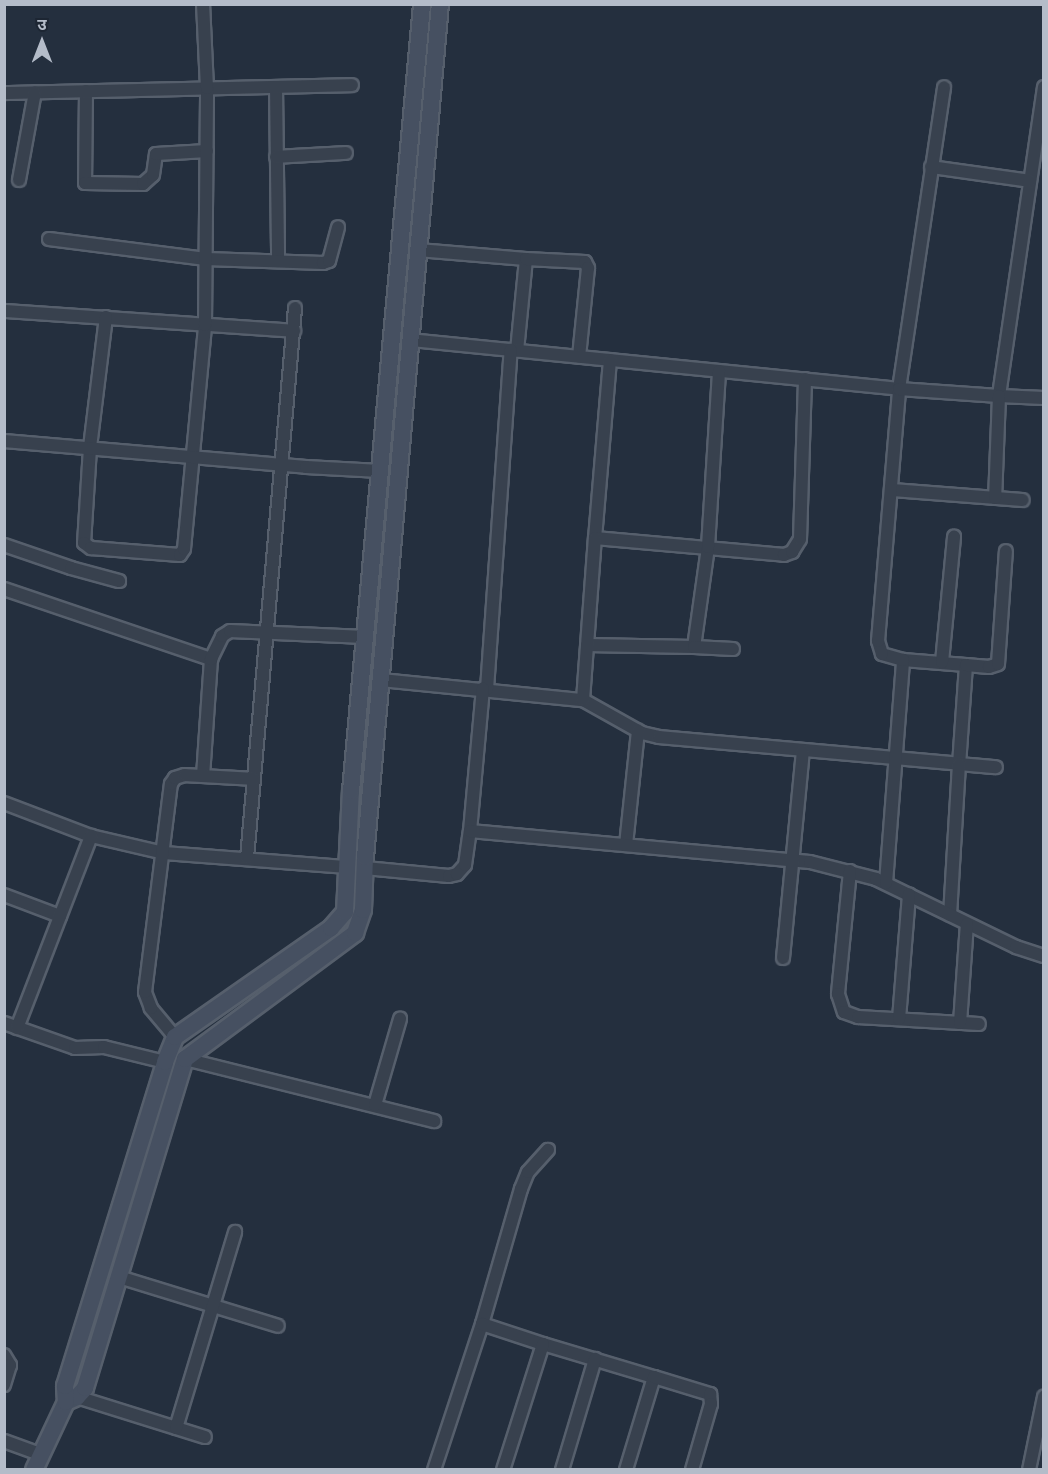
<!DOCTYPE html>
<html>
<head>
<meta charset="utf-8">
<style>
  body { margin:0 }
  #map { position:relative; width:1048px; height:1474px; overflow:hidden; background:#242f3e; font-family:"Golos Text","Noto Sans Devanagari",sans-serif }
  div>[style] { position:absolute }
  .roads { filter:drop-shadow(2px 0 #565f6c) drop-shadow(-2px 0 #565f6c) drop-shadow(0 2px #565f6c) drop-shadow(0 -2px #565f6c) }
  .street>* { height:12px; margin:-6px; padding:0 6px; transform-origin:6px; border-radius:6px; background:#38414e }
  .secondary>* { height:16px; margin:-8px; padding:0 8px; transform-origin:8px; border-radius:8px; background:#465061 }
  span { translate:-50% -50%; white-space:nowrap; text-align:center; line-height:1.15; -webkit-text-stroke:4.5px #1d2633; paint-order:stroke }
  .frame { position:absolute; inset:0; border:6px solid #b4bcc9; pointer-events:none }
  .north { position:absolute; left:12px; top:12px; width:60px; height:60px; -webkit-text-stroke:4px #1d2633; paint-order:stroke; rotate:0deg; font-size:16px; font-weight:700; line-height:24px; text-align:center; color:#b4bcc9 }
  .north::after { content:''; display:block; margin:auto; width:21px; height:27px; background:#b4bcc9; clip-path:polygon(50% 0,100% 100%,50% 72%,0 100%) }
</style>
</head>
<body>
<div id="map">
  <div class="roads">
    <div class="street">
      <i style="left:276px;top:87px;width:173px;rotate:89.3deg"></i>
      <i style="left:1044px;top:87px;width:312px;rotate:98.3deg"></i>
      <i style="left:999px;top:396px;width:45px;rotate:2.5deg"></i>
      <i style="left:86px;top:91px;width:92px;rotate:90.6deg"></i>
      <i style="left:85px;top:183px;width:58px;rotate:1deg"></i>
      <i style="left:143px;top:184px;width:13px;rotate:-42deg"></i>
      <i style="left:153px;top:175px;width:21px;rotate:-82deg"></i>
      <i style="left:156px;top:154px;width:51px;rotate:-3.4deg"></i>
      <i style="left:4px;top:93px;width:348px;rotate:-1.3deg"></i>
      <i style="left:276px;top:157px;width:70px;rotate:-3.3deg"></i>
      <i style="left:931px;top:167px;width:100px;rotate:8deg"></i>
      <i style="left:19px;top:180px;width:89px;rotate:-79.7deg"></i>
      <i style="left:49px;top:239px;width:158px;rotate:7.3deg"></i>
      <i style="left:206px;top:259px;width:117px;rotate:2deg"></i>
      <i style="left:323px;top:263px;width:6px;rotate:-18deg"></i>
      <i style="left:329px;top:261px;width:35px;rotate:-75deg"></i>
      <i style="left:418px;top:250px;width:108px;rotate:4.8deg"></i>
      <i style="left:526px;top:259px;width:92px;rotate:95.6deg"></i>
      <i style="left:526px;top:259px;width:59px;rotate:2.9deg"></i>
      <i style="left:585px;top:262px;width:7px;rotate:63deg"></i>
      <i style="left:588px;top:268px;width:89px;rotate:95.8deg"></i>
      <i style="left:4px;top:311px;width:291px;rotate:3.9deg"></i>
      <i style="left:106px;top:317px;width:132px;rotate:97deg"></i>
      <i style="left:90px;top:448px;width:95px;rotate:93.6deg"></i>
      <i style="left:84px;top:543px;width:9px;rotate:36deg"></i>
      <i style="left:91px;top:548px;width:89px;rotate:4.5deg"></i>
      <i style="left:180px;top:555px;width:7px;rotate:-56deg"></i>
      <i style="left:184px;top:549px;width:225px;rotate:-84.6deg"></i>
      <i style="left:205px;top:325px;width:237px;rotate:-89.5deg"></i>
      <i style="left:207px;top:88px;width:84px;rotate:-92.7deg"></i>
      <i style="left:410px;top:340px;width:491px;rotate:5.7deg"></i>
      <i style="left:899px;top:389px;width:305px;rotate:-81.5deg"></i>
      <i style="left:610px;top:360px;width:179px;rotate:94.8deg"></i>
      <i style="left:595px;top:538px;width:190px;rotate:5.1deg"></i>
      <i style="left:784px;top:555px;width:9px;rotate:-21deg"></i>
      <i style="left:792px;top:552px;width:15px;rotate:-58deg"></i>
      <i style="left:800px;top:539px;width:160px;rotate:-88.2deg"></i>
      <i style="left:4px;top:441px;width:303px;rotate:4.9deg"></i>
      <i style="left:306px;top:467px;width:74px;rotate:3.1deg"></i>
      <i style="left:892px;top:490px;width:131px;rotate:4.4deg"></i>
      <i style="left:4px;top:545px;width:71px;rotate:18.9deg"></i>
      <i style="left:71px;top:568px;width:50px;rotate:15.2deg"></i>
      <i style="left:4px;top:589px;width:219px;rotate:18.7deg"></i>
      <i style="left:211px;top:659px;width:117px;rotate:93.9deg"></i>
      <i style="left:587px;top:645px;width:107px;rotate:1.1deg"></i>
      <i style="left:694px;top:647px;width:101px;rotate:-82deg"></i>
      <i style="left:708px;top:547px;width:176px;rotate:-86.4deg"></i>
      <i style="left:694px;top:647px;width:39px;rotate:3deg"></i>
      <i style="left:211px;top:659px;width:25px;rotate:-64deg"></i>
      <i style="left:222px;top:636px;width:9px;rotate:-32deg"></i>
      <i style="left:230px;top:631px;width:135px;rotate:2.5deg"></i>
      <i style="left:903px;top:660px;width:63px;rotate:4.5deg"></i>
      <i style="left:966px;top:665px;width:99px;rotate:94deg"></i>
      <i style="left:959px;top:764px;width:37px;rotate:5deg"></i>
      <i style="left:942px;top:662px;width:126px;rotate:-84.5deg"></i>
      <i style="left:966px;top:665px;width:23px;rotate:5deg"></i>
      <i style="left:989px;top:667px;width:9px;rotate:-18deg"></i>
      <i style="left:998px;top:664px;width:113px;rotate:-86deg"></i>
      <i style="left:381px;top:680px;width:203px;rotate:5.7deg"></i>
      <i style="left:583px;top:700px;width:68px;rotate:29.2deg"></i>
      <i style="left:642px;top:733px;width:17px;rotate:13deg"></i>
      <i style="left:659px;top:737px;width:301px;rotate:5.1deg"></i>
      <i style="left:959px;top:764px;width:151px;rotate:93.4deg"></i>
      <i style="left:487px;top:689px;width:340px;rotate:-86deg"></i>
      <i style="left:583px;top:700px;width:162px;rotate:-85.8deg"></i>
      <i style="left:4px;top:803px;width:93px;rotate:20.8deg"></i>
      <i style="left:91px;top:836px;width:75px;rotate:13.1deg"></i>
      <i style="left:164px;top:853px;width:184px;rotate:4.4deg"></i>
      <i style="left:470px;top:831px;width:143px;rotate:-84.8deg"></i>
      <i style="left:626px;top:845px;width:115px;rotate:-84deg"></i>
      <i style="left:247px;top:858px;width:552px;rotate:-85.01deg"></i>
      <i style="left:365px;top:868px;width:84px;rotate:5.4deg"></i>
      <i style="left:449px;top:876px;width:8px;rotate:-14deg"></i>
      <i style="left:457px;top:874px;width:12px;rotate:-48deg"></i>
      <i style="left:465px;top:865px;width:34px;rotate:-82deg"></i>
      <i style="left:470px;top:831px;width:341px;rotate:5.2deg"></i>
      <i style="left:810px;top:862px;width:68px;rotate:14.4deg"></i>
      <i style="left:876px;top:879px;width:156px;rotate:25.9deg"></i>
      <i style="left:1016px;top:947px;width:29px;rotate:18deg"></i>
      <i style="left:850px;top:871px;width:124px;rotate:95.6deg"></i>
      <i style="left:838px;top:994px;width:19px;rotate:72deg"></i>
      <i style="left:844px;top:1012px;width:15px;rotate:20deg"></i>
      <i style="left:858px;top:1017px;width:121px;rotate:3.3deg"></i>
      <i style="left:886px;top:883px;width:224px;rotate:-85.6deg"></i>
      <i style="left:903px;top:660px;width:22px;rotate:-164deg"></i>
      <i style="left:882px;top:654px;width:14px;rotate:-107deg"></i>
      <i style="left:878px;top:641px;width:253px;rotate:-85.2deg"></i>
      <i style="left:899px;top:389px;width:100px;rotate:4deg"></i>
      <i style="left:999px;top:396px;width:102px;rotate:92.2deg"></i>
      <i style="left:4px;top:895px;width:60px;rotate:20.6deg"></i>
      <i style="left:783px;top:958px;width:208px;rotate:-84.5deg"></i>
      <i style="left:899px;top:1019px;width:125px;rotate:-85.4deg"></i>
      <i style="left:4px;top:1023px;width:75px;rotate:19.4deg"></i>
      <i style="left:75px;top:1048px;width:29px;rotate:-2deg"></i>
      <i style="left:104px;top:1047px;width:63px;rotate:13.8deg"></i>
      <i style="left:960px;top:1023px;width:99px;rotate:-86deg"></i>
      <i style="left:17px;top:1028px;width:206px;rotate:-68.9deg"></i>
      <i style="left:175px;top:1037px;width:38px;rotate:-130deg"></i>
      <i style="left:151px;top:1008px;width:17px;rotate:-111deg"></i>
      <i style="left:145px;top:992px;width:210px;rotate:-82.9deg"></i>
      <i style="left:171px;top:784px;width:7px;rotate:-56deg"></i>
      <i style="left:175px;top:778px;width:10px;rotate:-17deg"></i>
      <i style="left:185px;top:775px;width:69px;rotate:3.3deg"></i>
      <i style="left:185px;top:1059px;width:257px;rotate:14deg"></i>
      <i style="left:375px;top:1105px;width:90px;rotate:-73.8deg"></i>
      <i style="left:119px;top:1277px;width:166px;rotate:17.1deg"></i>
      <i style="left:482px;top:1324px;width:141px;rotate:-73.9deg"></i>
      <i style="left:521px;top:1189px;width:18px;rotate:-68deg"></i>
      <i style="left:528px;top:1172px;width:30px;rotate:-48deg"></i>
      <i style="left:543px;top:1344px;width:116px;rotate:16.6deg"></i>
      <i style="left:654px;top:1377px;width:97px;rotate:106.8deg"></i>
      <i style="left:4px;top:1355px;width:12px;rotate:59deg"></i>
      <i style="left:10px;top:1365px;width:21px;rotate:107deg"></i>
      <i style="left:654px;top:1377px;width:59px;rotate:16.9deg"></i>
      <i style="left:710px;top:1394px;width:10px;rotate:84deg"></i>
      <i style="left:711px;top:1404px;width:69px;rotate:106.1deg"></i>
      <i style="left:77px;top:1397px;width:134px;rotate:17.4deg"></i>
      <i style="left:176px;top:1428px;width:205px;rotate:-73.2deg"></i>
      <i style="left:4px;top:1441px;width:38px;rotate:20deg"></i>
      <i style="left:434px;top:1470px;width:154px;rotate:-71.8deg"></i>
      <i style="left:482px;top:1324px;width:64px;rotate:18.2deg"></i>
      <i style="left:543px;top:1344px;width:132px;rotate:107.6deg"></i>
      <i style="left:562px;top:1470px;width:116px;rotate:-73.4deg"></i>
      <i style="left:1029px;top:1470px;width:75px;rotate:-78.4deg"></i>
    </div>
    <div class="secondary">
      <i style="left:66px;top:1402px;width:12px;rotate:-24deg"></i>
      <i style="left:77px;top:1397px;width:12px;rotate:-48deg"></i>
      <i style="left:85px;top:1388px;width:344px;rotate:-73.1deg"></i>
      <i style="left:185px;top:1059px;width:212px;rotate:-36.5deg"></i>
      <i style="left:355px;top:933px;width:24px;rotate:-71deg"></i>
      <i style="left:363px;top:910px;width:53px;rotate:-87.8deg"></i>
      <i style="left:365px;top:857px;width:856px;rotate:-84.98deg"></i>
      <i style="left:34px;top:1470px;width:75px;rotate:-64.8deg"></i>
      <i style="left:66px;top:1402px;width:16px;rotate:-94deg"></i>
      <i style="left:65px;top:1386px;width:339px;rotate:-72.8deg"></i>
      <i style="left:165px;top:1062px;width:27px;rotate:-68deg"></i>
      <i style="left:175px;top:1037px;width:190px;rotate:-34.9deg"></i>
      <i style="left:331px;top:928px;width:21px;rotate:-49deg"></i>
      <i style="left:345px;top:912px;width:121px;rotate:-87.2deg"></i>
      <i style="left:351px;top:791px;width:790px;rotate:-84.84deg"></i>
    </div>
  </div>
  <div class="frame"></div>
  <div class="north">उ</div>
</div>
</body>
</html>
